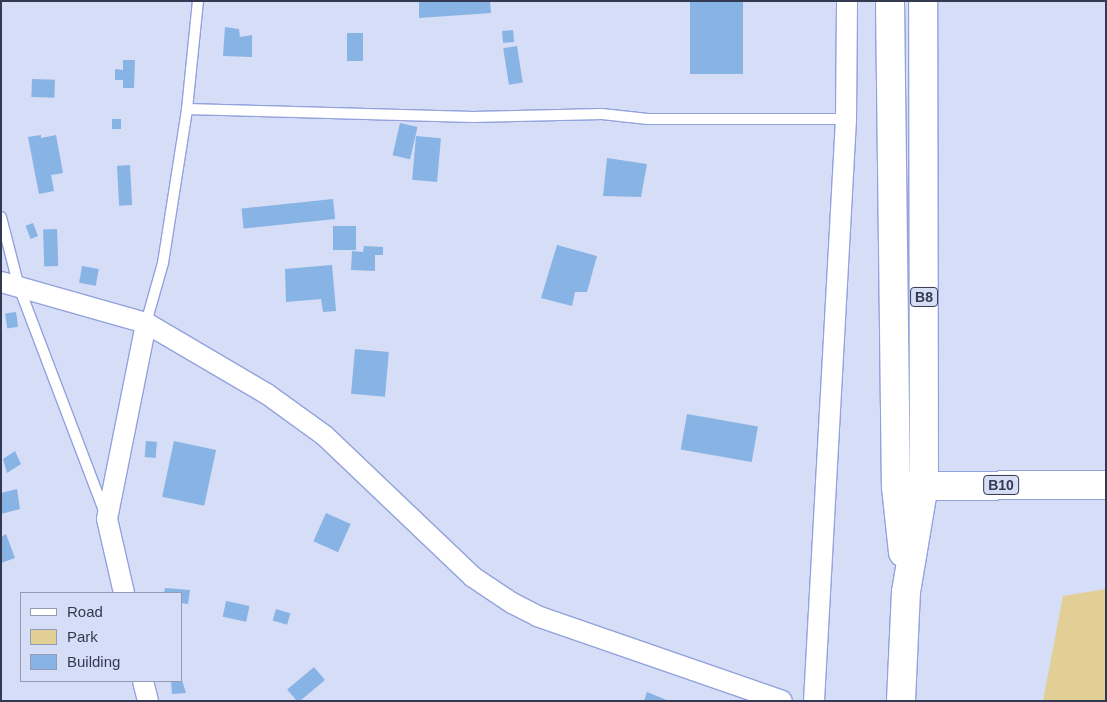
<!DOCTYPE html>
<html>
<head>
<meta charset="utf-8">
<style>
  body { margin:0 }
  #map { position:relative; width:1107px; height:702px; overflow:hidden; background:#d6ddf6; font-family:Helvetica,sans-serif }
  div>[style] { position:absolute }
  .green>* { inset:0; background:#e1cf96 }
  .building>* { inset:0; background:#88b3e5; transform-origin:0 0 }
  .roads { filter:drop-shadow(1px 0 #92a2dc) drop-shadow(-1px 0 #92a2dc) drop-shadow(0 1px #92a2dc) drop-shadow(0 -1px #92a2dc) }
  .service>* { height:10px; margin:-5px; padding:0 5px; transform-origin:5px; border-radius:5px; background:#fff }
  .minor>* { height:20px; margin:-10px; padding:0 10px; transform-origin:10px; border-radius:10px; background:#fff }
  .trunk>* { height:28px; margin:-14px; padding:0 14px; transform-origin:14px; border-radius:14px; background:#fff }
  span { translate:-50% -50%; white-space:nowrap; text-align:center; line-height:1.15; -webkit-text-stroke:4px #d6ddf6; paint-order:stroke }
  .shield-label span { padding:1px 4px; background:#d6ddf6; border:1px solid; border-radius:4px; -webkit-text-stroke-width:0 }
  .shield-label { font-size:14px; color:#323951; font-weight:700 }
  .frame { position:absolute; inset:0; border:2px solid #323951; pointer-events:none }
  .legend { position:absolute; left:20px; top:592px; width:162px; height:90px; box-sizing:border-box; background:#d6ddf6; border:1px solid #949bb4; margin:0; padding:6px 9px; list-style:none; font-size:15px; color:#323951 }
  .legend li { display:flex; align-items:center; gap:10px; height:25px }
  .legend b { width:25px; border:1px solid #949bb4 }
</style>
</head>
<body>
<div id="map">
  <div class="green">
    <i style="clip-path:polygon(1106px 589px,1106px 701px,1043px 701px,1063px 596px)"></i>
  </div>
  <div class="building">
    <i style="clip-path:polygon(419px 1px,490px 1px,491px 13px,419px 18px)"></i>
    <i style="left:690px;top:1px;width:53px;height:73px"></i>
    <i style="clip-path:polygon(225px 27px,239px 29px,240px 37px,252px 35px,252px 57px,223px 56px)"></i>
    <i style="left:513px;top:30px;width:12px;height:11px;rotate:85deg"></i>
    <i style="left:347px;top:33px;width:16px;height:28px"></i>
    <i style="left:517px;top:46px;width:37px;height:14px;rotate:81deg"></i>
    <i style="clip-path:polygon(123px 60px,135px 60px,134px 88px,123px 88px,123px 80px,115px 80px,115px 69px,123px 70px)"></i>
    <i style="left:32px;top:79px;width:23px;height:18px;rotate:2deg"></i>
    <i style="left:112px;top:119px;width:9px;height:10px"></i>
    <i style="left:400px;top:123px;width:18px;height:33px;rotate:13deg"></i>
    <i style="clip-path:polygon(41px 135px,41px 138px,56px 135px,63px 173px,51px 175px,54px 191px,39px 194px,28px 137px)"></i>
    <i style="left:416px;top:136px;width:25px;height:44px;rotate:5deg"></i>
    <i style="clip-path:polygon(607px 158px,647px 164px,641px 197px,603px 196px)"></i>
    <i style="left:130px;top:165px;width:40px;height:13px;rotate:87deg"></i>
    <i style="left:333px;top:199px;width:20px;height:92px;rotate:84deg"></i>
    <i style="left:33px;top:223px;width:14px;height:8px;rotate:69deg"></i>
    <i style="left:333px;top:226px;width:23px;height:24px"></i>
    <i style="left:57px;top:229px;width:37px;height:14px;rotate:88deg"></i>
    <i style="clip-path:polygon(557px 245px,597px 256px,587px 292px,575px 292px,572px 306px,541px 298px)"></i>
    <i style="clip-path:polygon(364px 246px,383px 247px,383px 255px,375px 255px,375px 271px,351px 270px,352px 251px,363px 252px)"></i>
    <i style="clip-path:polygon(332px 265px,336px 311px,323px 312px,321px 299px,286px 302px,285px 269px)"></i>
    <i style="left:82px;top:266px;width:17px;height:17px;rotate:10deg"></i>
    <i style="left:16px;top:312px;width:15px;height:11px;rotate:82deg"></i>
    <i style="left:355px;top:349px;width:34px;height:45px;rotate:5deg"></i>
    <i style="left:687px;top:414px;width:72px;height:36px;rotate:10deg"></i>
    <i style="left:146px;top:441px;width:11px;height:16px;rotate:5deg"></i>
    <i style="left:174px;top:441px;width:43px;height:57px;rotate:12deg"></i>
    <i style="clip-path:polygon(15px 451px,21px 464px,7px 473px,3px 459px)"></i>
    <i style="clip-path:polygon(17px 489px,20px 509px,1px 514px,1px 493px)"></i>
    <i style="left:326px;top:513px;width:27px;height:31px;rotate:24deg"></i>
    <i style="clip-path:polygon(6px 534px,15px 558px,1px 563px,1px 537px)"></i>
    <i style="clip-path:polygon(165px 588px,190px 590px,188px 604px,181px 603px,181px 593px,164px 593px)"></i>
    <i style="left:226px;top:601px;width:24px;height:16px;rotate:12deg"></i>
    <i style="left:276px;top:609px;width:15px;height:12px;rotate:16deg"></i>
    <i style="left:314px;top:667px;width:17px;height:35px;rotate:50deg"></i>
    <i style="clip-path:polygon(181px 677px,186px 693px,172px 694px,171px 681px,181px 681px)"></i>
    <i style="clip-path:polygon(647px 692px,669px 701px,644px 701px)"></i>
  </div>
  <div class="roads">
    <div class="service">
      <i style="left:187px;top:109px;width:286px;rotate:1.6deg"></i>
      <i style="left:473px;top:117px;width:129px;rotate:-1.3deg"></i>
      <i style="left:602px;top:114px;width:46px;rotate:6.2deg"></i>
      <i style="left:648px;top:119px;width:198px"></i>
      <i style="left:1px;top:217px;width:72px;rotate:75.6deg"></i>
      <i style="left:19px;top:287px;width:242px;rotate:69.2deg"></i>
      <i style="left:146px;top:323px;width:62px;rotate:-74.2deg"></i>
      <i style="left:163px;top:263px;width:156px;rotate:-81.1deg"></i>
      <i style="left:187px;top:109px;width:109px;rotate:-84.2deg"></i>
    </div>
    <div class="minor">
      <i style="left:1px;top:282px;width:151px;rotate:15.8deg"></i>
      <i style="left:146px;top:323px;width:140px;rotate:30.4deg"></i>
      <i style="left:267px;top:394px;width:72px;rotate:35.9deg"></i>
      <i style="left:325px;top:436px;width:204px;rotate:43.6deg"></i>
      <i style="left:473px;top:577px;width:47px;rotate:33.7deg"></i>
      <i style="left:512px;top:603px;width:28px;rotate:27deg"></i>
      <i style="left:537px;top:616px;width:259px;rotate:19.1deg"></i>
      <i style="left:124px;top:593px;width:76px;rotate:-102.9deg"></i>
      <i style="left:107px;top:519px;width:200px;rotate:-78.7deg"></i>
      <i style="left:143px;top:681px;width:21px;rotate:76deg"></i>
      <i style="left:814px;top:701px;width:583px;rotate:-86.85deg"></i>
      <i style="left:846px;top:119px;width:118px;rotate:-89.5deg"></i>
    </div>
    <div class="trunk">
      <i style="left:890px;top:1px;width:486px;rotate:89.3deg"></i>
      <i style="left:896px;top:487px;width:66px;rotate:83.9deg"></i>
      <i style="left:905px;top:486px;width:201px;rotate:-0.3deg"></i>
      <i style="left:901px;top:701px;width:109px;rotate:-87.4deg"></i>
      <i style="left:906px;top:592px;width:109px;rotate:-80.5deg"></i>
      <i style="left:924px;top:485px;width:484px;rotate:-90.1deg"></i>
    </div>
  </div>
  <div class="shield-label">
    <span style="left:924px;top:297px">B8</span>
    <span style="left:1001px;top:485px">B10</span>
  </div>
  <div class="frame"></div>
  <ul class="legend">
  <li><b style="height:6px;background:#fff"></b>Road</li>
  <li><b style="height:14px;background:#e1cf96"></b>Park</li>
  <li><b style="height:14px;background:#88b3e5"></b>Building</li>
  </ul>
</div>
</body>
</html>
